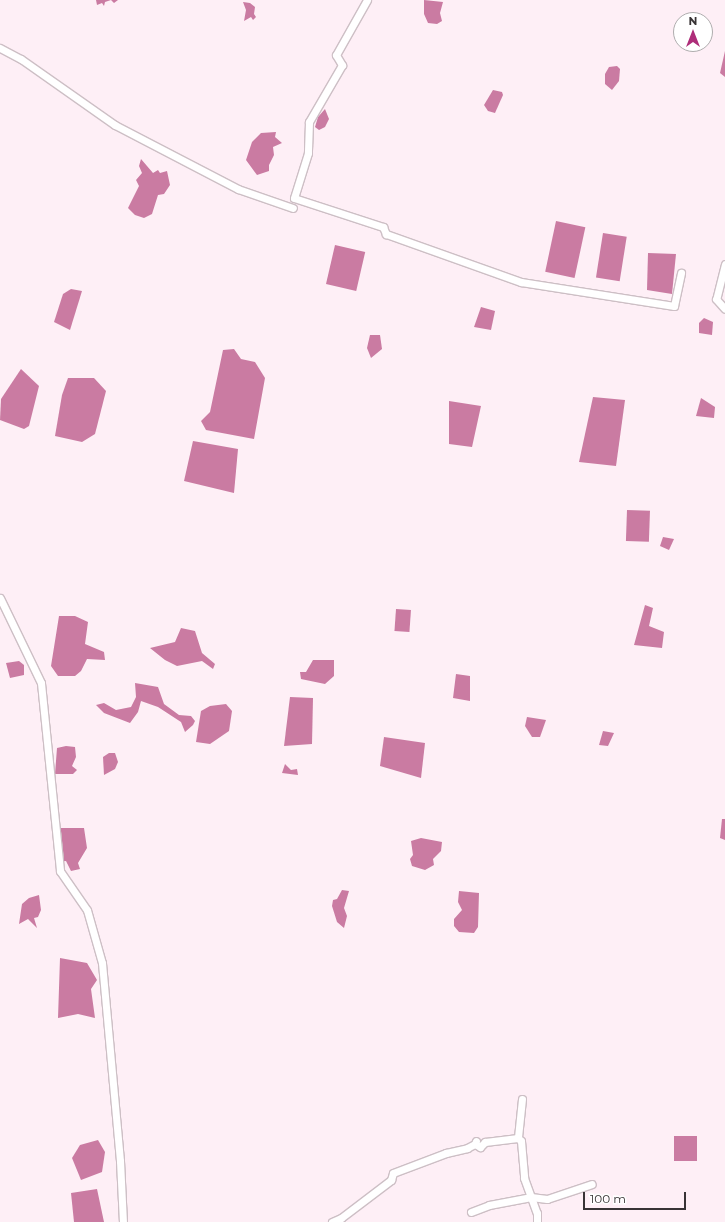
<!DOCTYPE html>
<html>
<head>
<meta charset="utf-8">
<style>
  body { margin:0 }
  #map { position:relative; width:725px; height:1222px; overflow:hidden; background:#feeff6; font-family:Montserrat,sans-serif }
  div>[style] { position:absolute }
  .water>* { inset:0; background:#ca7ba2; transform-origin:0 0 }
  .roads { filter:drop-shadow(1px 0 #cdbfc5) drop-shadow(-1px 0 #cdbfc5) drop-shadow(0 1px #cdbfc5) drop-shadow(0 -1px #cdbfc5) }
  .street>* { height:7px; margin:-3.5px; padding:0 3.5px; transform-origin:3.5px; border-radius:3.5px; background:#fff }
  span { translate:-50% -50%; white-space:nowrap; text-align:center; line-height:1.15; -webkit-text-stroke:3px #fff; paint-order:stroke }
  .north { position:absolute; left:673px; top:12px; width:40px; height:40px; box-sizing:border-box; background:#fff; border:1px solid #afadae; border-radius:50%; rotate:0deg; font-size:11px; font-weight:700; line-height:16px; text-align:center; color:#383335 }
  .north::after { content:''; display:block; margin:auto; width:14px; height:18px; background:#ae2d79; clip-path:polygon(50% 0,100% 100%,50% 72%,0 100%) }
  .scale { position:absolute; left:583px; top:1192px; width:103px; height:18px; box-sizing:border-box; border:2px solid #383335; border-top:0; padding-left:5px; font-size:12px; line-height:14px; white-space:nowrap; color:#383335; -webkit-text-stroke:3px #fff; paint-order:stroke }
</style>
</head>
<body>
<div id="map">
  <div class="water">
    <i style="clip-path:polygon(89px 0,118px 0,114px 3px,111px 0,105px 2px,104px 6px,102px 3px,97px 5px,96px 0)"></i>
    <i style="clip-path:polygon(424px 0,443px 2px,440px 13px,442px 21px,437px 24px,428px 23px,424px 14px)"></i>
    <i style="clip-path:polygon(243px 2px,250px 3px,255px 7px,254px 14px,256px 17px,253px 20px,251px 17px,244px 21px,246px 10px)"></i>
    <i style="clip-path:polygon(725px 51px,725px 77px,720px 73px)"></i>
    <i style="clip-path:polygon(617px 66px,620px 69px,619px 81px,612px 90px,605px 84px,605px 74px,609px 67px)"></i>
    <i style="clip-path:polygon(493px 90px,502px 92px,503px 95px,495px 113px,488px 111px,484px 105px)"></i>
    <i style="clip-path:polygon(325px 109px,329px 119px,325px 127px,319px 130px,315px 127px,318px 117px)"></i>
    <i style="clip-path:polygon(276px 132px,275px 137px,282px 143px,273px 147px,274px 155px,269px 165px,269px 171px,257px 175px,246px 160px,252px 142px,261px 133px)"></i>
    <i style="clip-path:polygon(141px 159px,153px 173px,158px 170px,160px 173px,167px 171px,170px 185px,164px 194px,158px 195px,152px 214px,144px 218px,135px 215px,128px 208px,139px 186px,136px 180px,142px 173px,139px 166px)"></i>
    <i style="left:556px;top:221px;width:30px;height:52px;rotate:12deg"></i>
    <i style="left:603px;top:233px;width:24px;height:45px;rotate:9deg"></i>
    <i style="left:335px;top:245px;width:31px;height:40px;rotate:13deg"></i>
    <i style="clip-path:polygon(648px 253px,676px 254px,672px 294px,647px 290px)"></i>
    <i style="clip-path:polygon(71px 289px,82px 291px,70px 330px,54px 322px,63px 294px)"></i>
    <i style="clip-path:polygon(481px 307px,495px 311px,491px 330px,474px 327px)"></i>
    <i style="clip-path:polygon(704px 318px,713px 322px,712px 335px,699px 333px,699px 323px)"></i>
    <i style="clip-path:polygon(370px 335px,380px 335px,382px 349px,371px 358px,367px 348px)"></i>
    <i style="clip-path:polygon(234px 349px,241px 359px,255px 362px,265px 378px,254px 439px,206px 430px,201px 421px,210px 412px,223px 350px)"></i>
    <i style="clip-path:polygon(21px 369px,39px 386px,29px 426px,24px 429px,0 420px,1px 399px)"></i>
    <i style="clip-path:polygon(68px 378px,94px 378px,106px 391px,95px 434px,82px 442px,55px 436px,62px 395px)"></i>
    <i style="clip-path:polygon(593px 397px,625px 400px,616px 466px,579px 462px)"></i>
    <i style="clip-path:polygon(701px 398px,715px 407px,714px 418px,696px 416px)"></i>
    <i style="clip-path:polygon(449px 401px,481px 406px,472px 447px,449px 444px)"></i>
    <i style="clip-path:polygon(193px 441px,238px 449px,234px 493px,184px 481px)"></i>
    <i style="left:627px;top:510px;width:23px;height:31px;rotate:2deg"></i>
    <i style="clip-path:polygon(663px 537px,674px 539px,669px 550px,660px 546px)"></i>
    <i style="clip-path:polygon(645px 605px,653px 608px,649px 626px,664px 632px,662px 648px,634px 645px)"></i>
    <i style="left:396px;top:609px;width:15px;height:22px;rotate:4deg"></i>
    <i style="clip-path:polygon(59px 616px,75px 616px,88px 622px,85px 644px,104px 652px,105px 660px,87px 659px,81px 671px,75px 676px,58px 676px,51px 666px)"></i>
    <i style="clip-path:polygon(181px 628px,195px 631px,202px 653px,215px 664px,213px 669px,202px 661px,177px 666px,165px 660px,150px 648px,175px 642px)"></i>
    <i style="clip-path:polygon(313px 660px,334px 660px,334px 676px,325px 684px,301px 679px,300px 672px,306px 672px)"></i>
    <i style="clip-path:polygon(19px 661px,24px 665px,24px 675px,10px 678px,6px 663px)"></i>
    <i style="clip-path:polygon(456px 674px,470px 676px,470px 701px,453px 698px)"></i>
    <i style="clip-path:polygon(135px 683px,158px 687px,164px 704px,179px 715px,191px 716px,195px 721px,193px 725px,185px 732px,181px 722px,158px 707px,141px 701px,138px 712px,130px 723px,104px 713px,96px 705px,104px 703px,116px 710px,131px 707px,136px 697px)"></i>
    <i style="clip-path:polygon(290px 697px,313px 698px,312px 744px,284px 746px)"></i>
    <i style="clip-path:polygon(226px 704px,232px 711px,229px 731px,210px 744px,196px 742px,201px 711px,210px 706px)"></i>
    <i style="clip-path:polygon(527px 717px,546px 720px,540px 737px,532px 737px,525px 726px)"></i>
    <i style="clip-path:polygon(603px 731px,614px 733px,608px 746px,599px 745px)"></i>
    <i style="clip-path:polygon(384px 737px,425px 743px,421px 778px,380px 766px)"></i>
    <i style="clip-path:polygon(66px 746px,75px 747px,76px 757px,72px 766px,77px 770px,73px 774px,55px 774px,57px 748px)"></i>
    <i style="clip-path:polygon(109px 753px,115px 753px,118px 762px,115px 769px,104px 775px,103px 757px)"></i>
    <i style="clip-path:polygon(285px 764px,291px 770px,297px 769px,298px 775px,282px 773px)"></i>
    <i style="clip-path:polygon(722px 819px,725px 819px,725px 840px,720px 838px)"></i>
    <i style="clip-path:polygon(56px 828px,84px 828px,87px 848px,78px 863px,80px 869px,71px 871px,66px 861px,59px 862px)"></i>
    <i style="clip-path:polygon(421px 838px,442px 842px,441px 851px,433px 859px,434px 865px,425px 870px,412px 866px,410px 859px,413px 855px,411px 841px)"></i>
    <i style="clip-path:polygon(342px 890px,349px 891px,344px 908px,347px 916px,344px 928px,337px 922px,332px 906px,333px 900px,337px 899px)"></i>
    <i style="clip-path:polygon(459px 891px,479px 893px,478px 927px,474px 933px,459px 932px,454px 926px,454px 919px,462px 910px,458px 902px)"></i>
    <i style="clip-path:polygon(39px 895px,41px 910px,38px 917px,34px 918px,37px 928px,28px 919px,19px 924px,22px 904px,29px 898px)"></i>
    <i style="clip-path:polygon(60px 958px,87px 963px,97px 980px,91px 989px,95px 1018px,78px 1014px,58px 1018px)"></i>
    <i style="left:697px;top:1136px;width:25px;height:23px;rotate:90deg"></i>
    <i style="clip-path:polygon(98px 1140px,105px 1152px,102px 1172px,81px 1180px,72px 1158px,80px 1145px)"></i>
    <i style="clip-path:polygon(97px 1189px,104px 1222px,74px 1222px,71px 1193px)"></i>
  </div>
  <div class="roads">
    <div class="street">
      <i style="left:367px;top:0;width:63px;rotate:119.4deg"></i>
      <i style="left:336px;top:55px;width:12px;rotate:59deg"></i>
      <i style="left:342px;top:65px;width:66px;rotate:120.1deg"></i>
      <i style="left:309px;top:122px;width:31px;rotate:92deg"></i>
      <i style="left:308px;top:153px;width:47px;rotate:107.3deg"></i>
      <i style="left:294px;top:198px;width:94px;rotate:18deg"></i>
      <i style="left:383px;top:227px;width:8px;rotate:67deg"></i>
      <i style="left:386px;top:234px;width:143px;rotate:19.6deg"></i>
      <i style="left:521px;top:282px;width:155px;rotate:8.9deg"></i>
      <i style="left:674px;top:306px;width:34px;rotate:-78deg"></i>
      <i style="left:0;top:48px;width:24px;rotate:28deg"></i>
      <i style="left:21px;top:59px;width:115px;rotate:35.1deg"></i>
      <i style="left:115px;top:125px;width:139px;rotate:27.5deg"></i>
      <i style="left:238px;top:189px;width:58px;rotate:19.1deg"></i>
      <i style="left:725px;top:264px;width:36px;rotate:104deg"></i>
      <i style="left:716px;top:299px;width:13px;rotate:48deg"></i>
      <i style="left:0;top:598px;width:94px;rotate:64.2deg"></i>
      <i style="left:41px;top:683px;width:189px;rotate:84.2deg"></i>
      <i style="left:60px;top:871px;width:47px;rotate:55.3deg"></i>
      <i style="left:87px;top:910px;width:55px;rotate:74.2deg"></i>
      <i style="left:102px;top:963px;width:199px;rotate:84.8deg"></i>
      <i style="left:120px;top:1161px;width:61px;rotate:87.2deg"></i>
      <i style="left:522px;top:1099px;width:39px;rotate:96deg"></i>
      <i style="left:518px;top:1138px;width:4px;rotate:45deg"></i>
      <i style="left:521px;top:1141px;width:37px;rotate:85deg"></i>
      <i style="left:524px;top:1178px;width:37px;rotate:70deg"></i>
      <i style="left:537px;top:1213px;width:9px;rotate:90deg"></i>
      <i style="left:475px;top:1144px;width:6px;rotate:31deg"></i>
      <i style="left:480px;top:1147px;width:7px;rotate:-45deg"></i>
      <i style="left:485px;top:1142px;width:33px;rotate:-7deg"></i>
      <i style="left:471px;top:1212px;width:19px;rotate:-21deg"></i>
      <i style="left:489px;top:1205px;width:43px;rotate:-10.8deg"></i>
      <i style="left:531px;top:1197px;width:16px;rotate:7deg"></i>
      <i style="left:547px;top:1199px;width:47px;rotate:-18.4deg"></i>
      <i style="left:332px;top:1222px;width:10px;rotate:-24deg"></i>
      <i style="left:341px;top:1218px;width:63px;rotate:-37.2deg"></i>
      <i style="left:391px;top:1180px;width:7px;rotate:-74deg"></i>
      <i style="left:393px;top:1173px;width:57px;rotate:-20.7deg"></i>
      <i style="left:446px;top:1153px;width:22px;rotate:-13deg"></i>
      <i style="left:467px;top:1148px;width:9px;rotate:-27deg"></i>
      <i style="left:475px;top:1144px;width:3px;rotate:-72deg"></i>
    </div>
  </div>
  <div class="north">N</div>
  <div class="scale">100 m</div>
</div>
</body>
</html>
